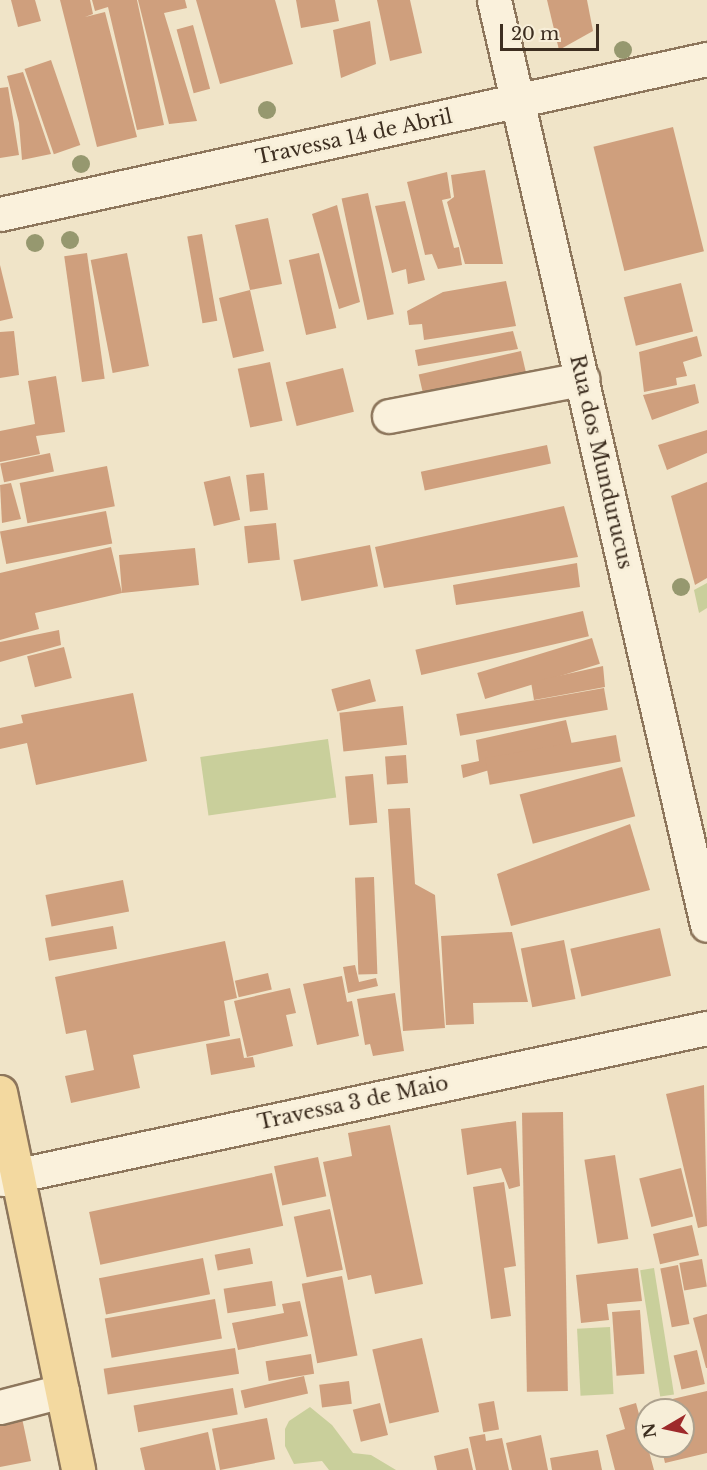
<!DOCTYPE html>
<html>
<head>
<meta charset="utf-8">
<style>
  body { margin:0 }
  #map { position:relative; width:707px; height:1470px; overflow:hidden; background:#f0e4c8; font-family:"Libre Baskerville",serif }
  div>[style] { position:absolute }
  .green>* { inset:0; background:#c9cf9b; transform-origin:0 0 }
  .building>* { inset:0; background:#cf9f7d; transform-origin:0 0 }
  .roads { filter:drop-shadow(2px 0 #8d765c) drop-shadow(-2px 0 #8d765c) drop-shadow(0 2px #8d765c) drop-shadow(0 -2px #8d765c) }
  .minor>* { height:33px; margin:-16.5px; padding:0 16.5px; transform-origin:16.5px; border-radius:16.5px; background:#faf1dc }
  .major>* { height:33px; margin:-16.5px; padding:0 16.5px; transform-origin:16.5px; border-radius:16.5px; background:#f3d9a0 }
  .trees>* { width:18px; height:18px; margin:-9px; border-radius:50%; background:#96986f }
  span { translate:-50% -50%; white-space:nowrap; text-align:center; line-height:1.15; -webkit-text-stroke:5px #f7eed8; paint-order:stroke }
  .street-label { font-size:20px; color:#3d2e20 }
  .north { position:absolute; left:635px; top:1398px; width:60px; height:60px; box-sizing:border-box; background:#f7eed8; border:2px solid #ada18e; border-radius:50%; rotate:261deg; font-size:16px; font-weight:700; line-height:24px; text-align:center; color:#3d2e20 }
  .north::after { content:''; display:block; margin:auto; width:21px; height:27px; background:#9e2a2b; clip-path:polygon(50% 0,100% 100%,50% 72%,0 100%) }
  .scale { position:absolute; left:500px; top:24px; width:99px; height:27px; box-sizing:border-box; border:3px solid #3d2e20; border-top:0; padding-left:8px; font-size:18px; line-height:21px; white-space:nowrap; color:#3d2e20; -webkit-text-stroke:4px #f7eed8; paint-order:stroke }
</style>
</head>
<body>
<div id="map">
  <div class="green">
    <i style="clip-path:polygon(707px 583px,707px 608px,699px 613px,694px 590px)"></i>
    <i style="left:328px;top:739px;width:59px;height:129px;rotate:82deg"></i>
    <i style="left:654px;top:1268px;width:128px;height:14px;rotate:81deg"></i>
    <i style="left:610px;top:1327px;width:67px;height:33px;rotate:87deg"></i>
    <i style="clip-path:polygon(310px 1407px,332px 1425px,353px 1453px,371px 1455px,396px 1470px,329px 1470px,322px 1461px,294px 1464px,285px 1446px,285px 1429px,289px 1421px)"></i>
  </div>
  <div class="building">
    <i style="clip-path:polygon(11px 0,35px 0,41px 21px,18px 27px)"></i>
    <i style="clip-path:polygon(60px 0,90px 0,93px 14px,85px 17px,105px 12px,137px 137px,97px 147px)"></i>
    <i style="clip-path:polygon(92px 0,137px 0,164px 125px,137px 130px,108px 7px,95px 11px)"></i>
    <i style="clip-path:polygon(138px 0,185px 0,187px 8px,164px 13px,197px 121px,169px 124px)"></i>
    <i style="clip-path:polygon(196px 0,275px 0,293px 64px,220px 84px)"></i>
    <i style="clip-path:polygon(296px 0,335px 0,339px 21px,301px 28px)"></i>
    <i style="clip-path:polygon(377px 0,410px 0,422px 53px,390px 61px)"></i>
    <i style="clip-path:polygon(547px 0,587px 0,593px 31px,559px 50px)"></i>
    <i style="clip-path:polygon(370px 21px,376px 64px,341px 78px,333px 30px)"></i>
    <i style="left:193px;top:25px;width:66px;height:17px;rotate:75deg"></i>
    <i style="left:51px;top:60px;width:90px;height:28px;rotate:71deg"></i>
    <i style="clip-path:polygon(23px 72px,51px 154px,22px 160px,19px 123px,7px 76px)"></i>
    <i style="clip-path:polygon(8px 87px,19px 155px,0 158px,0 88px)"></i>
    <i style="left:673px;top:127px;width:128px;height:82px;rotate:76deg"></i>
    <i style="clip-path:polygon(485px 170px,503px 264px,465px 264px,447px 202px,454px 197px,451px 175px)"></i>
    <i style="clip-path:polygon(447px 172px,451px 198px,442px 200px,454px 248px,459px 247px,462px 265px,438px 269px,432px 254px,425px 255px,407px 182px)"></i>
    <i style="left:368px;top:193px;width:124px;height:27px;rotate:78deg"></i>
    <i style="clip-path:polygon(405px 201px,425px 280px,408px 284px,406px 269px,392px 273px,375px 206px)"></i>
    <i style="clip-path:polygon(337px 205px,360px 302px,339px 309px,312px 214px)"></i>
    <i style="clip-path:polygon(268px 218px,282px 284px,250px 290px,264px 351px,233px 358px,219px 298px,250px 290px,235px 225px)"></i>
    <i style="left:202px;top:234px;width:88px;height:15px;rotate:80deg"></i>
    <i style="left:87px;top:253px;width:127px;height:23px;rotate:82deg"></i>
    <i style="left:127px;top:253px;width:115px;height:37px;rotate:79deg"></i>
    <i style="left:319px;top:253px;width:77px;height:31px;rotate:77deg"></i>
    <i style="clip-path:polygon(0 265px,13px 318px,0 321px)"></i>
    <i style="clip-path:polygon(506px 281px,516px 326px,424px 340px,422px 324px,409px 325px,407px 311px,443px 292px)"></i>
    <i style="left:681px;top:283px;width:50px;height:59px;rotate:76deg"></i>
    <i style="clip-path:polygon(14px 331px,19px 375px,0 378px,0 332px)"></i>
    <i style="clip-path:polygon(513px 331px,518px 349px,418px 366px,415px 350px)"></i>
    <i style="clip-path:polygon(697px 336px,702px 356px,683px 362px,687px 376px,676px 378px,677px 385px,644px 392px,639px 352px)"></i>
    <i style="left:521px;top:351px;width:28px;height:105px;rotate:77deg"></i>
    <i style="left:270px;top:362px;width:60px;height:33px;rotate:78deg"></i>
    <i style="left:343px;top:368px;width:45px;height:59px;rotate:76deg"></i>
    <i style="clip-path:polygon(56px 376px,65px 432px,36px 436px,40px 454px,0 462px,0 431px,35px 424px,28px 381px)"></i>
    <i style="clip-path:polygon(695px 384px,699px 403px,652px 420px,643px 395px)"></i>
    <i style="clip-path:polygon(707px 430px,707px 453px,667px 470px,658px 445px)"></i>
    <i style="left:547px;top:445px;width:19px;height:129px;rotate:78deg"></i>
    <i style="left:50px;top:453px;width:19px;height:51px;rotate:78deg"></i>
    <i style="left:107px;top:466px;width:41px;height:89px;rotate:79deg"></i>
    <i style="left:264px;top:473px;width:37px;height:18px;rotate:84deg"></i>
    <i style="left:230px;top:476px;width:45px;height:27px;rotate:77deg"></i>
    <i style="clip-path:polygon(707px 482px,707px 578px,695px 585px,671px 496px)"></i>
    <i style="clip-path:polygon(11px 483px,21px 519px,2px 523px,0 485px)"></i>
    <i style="clip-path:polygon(564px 506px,578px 557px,384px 588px,375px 547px)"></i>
    <i style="left:106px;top:511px;width:33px;height:108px;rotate:79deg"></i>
    <i style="left:276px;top:523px;width:37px;height:32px;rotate:84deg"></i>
    <i style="left:370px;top:545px;width:42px;height:78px;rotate:79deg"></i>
    <i style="clip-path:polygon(111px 547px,122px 593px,119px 555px,195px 548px,199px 585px,122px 593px,35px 613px,39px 629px,0 640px,0 573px)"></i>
    <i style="clip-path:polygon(577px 563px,580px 587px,456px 605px,453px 585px)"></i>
    <i style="left:583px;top:611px;width:26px;height:172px;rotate:77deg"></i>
    <i style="clip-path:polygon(59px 630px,61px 645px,0 662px,0 642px)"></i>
    <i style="left:592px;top:638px;width:27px;height:120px;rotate:73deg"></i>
    <i style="left:64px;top:647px;width:32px;height:38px;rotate:76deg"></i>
    <i style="clip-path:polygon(603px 666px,605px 687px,534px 700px,531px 682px)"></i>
    <i style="left:370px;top:679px;width:23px;height:40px;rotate:75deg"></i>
    <i style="left:604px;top:688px;width:22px;height:150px;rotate:80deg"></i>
    <i style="clip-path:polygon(133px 693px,147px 761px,36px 785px,27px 743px,0 749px,0 728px,23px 723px,21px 715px)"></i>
    <i style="left:403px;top:706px;width:39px;height:64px;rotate:84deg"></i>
    <i style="clip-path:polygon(566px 720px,572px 745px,463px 778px,461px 765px,479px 761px,476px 740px)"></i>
    <i style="left:616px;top:735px;width:27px;height:133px;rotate:80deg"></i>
    <i style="left:406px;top:755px;width:28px;height:21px;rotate:86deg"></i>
    <i style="left:622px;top:767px;width:51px;height:106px;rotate:75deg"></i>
    <i style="left:373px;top:774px;width:49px;height:28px;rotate:85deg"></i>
    <i style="clip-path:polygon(410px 808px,415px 884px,435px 895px,445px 1028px,403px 1031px,388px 809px)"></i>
    <i style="clip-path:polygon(630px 824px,650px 890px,511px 926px,497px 874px)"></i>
    <i style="left:374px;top:877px;width:97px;height:19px;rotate:88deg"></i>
    <i style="left:123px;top:880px;width:32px;height:79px;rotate:79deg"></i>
    <i style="left:113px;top:926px;width:23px;height:69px;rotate:80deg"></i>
    <i style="left:660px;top:928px;width:49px;height:92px;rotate:77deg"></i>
    <i style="clip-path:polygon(512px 932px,528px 1002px,473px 1003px,474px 1024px,446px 1025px,441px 936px)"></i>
    <i style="left:564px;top:940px;width:60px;height:44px;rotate:79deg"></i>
    <i style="clip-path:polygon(225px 941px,237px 998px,224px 1001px,230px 1036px,133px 1055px,140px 1088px,71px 1103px,65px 1076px,94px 1070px,86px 1030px,66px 1034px,55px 977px)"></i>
    <i style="clip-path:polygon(355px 965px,359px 982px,376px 978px,378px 986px,348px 993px,343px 967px)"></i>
    <i style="left:268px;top:973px;width:17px;height:34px;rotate:77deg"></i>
    <i style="clip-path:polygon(342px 976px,347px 1002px,352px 1001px,359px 1036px,317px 1045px,303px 984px)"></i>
    <i style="clip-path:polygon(290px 988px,296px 1013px,286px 1015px,293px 1046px,247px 1057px,234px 1001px)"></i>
    <i style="clip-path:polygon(395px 993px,404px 1051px,373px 1056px,370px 1044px,365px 1045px,357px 999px)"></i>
    <i style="clip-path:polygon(240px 1038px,244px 1058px,253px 1057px,255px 1067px,211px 1075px,206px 1044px)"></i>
    <i style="clip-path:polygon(704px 1085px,707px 1226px,698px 1228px,666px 1094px)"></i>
    <i style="left:563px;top:1112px;width:279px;height:41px;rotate:89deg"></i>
    <i style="clip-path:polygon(516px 1121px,520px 1186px,509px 1189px,501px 1168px,467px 1175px,461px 1129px)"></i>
    <i style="clip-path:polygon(390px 1125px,423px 1284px,375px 1294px,371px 1275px,348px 1280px,323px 1162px,352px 1156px,348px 1133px)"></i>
    <i style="left:615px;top:1155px;width:85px;height:31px;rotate:81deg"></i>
    <i style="left:318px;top:1157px;width:40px;height:45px;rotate:78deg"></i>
    <i style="left:681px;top:1168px;width:50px;height:43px;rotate:76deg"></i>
    <i style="left:272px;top:1173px;width:54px;height:187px;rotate:78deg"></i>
    <i style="clip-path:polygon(504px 1182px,516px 1266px,504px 1268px,511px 1316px,491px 1319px,473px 1187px)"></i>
    <i style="left:330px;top:1209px;width:62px;height:37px;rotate:78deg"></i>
    <i style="left:692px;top:1225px;width:31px;height:40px;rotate:77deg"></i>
    <i style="left:250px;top:1248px;width:16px;height:36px;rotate:79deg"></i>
    <i style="left:203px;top:1258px;width:37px;height:106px;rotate:79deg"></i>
    <i style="left:702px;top:1259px;width:28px;height:23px;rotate:80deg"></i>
    <i style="left:678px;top:1265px;width:60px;height:18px;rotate:79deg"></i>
    <i style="clip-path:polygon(638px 1268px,642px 1301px,607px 1304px,609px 1320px,581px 1323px,576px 1275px)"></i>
    <i style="left:342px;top:1276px;width:81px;height:41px;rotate:79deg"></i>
    <i style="left:272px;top:1281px;width:25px;height:49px;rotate:81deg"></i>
    <i style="left:215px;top:1299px;width:40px;height:112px;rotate:80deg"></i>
    <i style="clip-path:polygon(300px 1301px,308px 1336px,238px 1350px,232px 1323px,284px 1313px,282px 1304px)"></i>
    <i style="left:640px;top:1310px;width:64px;height:28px;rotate:86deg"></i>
    <i style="clip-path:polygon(707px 1314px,707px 1368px,706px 1368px,693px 1318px)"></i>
    <i style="left:422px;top:1338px;width:76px;height:51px;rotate:77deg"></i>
    <i style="left:235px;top:1348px;width:26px;height:133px;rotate:81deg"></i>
    <i style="left:697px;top:1350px;width:35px;height:24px;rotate:77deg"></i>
    <i style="left:311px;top:1354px;width:20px;height:46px;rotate:81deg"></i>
    <i style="left:304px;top:1376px;width:18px;height:65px;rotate:77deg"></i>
    <i style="left:349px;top:1381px;width:23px;height:30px;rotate:83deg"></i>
    <i style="left:233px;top:1388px;width:27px;height:101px;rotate:80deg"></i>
    <i style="clip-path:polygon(707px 1391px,707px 1453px,665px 1463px,661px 1446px,683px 1446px,683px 1410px,653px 1410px,651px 1404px)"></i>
    <i style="left:494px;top:1401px;width:29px;height:16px;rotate:80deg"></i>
    <i style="left:380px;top:1403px;width:33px;height:28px;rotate:76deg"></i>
    <i style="clip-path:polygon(636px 1403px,654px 1470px,615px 1470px,606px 1435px,625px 1429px,619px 1408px)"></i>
    <i style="clip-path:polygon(22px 1418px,31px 1461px,0 1467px,0 1423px)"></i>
    <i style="left:267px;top:1418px;width:42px;height:56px;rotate:79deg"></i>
    <i style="clip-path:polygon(208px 1432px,216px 1470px,145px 1470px,140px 1448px)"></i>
    <i style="clip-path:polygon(485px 1434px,486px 1441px,502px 1438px,509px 1470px,476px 1470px,469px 1437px)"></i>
    <i style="clip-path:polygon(541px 1435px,548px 1470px,512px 1470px,506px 1443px)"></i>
    <i style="clip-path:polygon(468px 1448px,473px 1470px,437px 1470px,434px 1456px)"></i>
    <i style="clip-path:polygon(598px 1450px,602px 1470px,552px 1470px,550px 1458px)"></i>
  </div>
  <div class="roads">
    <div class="minor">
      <i style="left:494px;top:0;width:949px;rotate:77.03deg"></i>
      <i style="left:0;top:214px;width:724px;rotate:-12.37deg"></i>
      <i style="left:389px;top:416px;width:197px;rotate:-10.9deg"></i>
      <i style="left:0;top:1179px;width:723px;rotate:-12.06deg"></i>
      <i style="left:0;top:1407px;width:64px;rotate:-14.5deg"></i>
    </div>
    <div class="major">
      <i style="left:0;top:1092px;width:386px;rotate:78.3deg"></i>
    </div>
  </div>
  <div class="trees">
    <i style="left:623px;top:50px"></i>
    <i style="left:267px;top:110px"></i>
    <i style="left:81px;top:164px"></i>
    <i style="left:70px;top:240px"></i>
    <i style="left:35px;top:243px"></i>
    <i style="left:681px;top:587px"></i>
  </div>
  <div class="street-label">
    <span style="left:354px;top:137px;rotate:-12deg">Travessa 14 de Abril</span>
    <span style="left:601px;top:462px;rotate:77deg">Rua dos Mundurucus</span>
    <span style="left:353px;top:1103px;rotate:-12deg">Travessa 3 de Maio</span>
  </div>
  <div class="north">N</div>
  <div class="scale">20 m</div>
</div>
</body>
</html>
